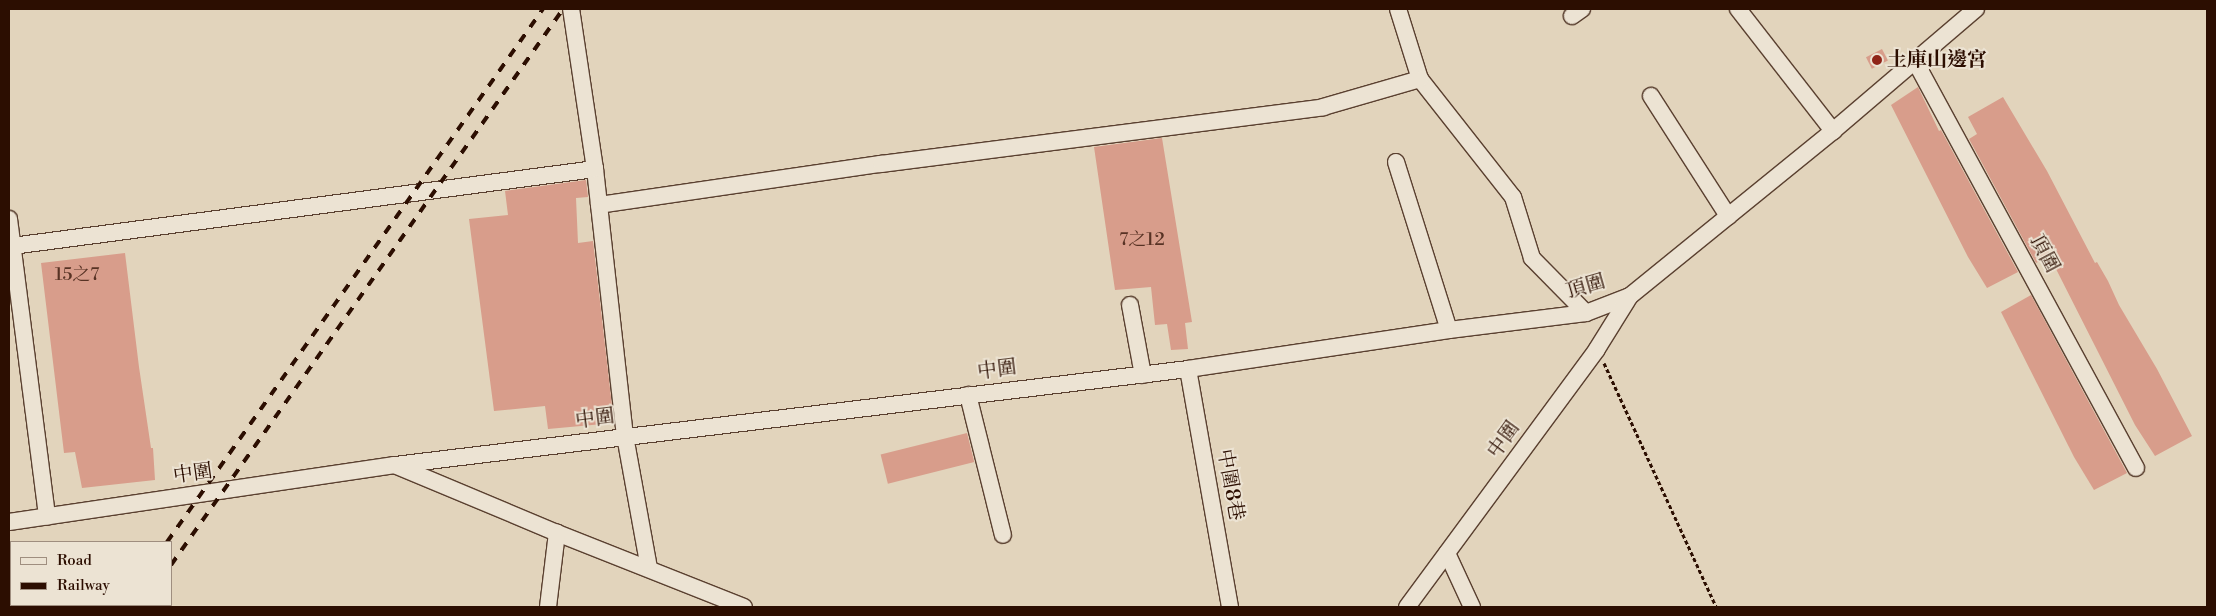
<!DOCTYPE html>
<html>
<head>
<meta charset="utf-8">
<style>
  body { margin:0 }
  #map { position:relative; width:2216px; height:616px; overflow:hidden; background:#e2d4bc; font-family:"Libre Bodoni","Noto Serif TC",serif }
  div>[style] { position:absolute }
  .building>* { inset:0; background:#d89d8b; transform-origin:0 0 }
  .path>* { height:3px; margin-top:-1.5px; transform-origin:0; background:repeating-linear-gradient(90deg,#2c0e01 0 4px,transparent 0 6.5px) }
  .roads { filter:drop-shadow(1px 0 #5a4030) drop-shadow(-1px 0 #5a4030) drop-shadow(0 1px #5a4030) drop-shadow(0 -1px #5a4030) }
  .minor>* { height:16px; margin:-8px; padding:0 8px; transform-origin:8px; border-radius:8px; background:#ece3d3 }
  .rail>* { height:4px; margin-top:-2px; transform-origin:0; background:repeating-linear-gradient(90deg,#2c0e01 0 9px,transparent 0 18px) }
  .dots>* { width:14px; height:14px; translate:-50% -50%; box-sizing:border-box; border:2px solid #ece3d3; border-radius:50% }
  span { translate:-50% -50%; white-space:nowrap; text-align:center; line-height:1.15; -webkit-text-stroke:4px #ece3d3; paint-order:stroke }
  .number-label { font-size:18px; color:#573224 }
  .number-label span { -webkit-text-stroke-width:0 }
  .poi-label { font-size:20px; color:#2c0e01; font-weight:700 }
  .left { translate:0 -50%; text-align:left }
  .street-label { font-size:20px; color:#2c0e01 }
  .frame { position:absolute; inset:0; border:10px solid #2c0e01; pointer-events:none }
  .legend { position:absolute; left:10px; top:541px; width:162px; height:65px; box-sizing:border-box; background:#ece3d3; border:1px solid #9f8e7f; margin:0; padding:6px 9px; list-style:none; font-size:15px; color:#2c0e01 }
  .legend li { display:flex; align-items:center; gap:10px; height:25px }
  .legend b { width:25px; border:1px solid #9f8e7f }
</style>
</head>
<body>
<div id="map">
  <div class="building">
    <i style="left:1882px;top:49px;width:13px;height:18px;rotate:63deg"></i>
    <i style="clip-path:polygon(1918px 87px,1939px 131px,1941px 130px,2018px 272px,1987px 288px,1968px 257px,1891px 105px)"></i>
    <i style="clip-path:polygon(2003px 97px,2047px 171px,2095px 263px,2097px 262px,2108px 281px,2119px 305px,2157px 369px,2192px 436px,2155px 456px,2135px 425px,2055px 267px,2050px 270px,2044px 259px,2036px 263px,1969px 139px,1977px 134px,1968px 117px)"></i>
    <i style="clip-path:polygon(1162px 138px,1192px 322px,1185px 323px,1188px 349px,1171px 350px,1167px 324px,1155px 325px,1151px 287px,1115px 290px,1094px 147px)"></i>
    <i style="clip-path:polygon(586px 180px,588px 197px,576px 198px,578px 243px,593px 241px,614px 423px,548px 429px,545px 406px,494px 411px,469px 219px,508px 215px,505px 191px)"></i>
    <i style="clip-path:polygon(125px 253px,139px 367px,151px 448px,153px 448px,155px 480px,82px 488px,75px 452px,64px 453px,41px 263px)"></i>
    <i style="clip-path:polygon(2031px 295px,2127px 473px,2094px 490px,2074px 457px,2001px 312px)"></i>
    <i style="left:967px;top:433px;width:30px;height:89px;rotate:76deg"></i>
  </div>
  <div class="path">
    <i style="left:1604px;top:363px;width:268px;rotate:65.3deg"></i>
  </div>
  <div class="roads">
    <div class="minor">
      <i style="left:1398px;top:9px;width:73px;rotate:72.6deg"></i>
      <i style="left:1420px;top:79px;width:150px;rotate:51.8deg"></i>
      <i style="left:1513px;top:197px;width:64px;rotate:72.7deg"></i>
      <i style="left:1532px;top:258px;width:77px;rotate:45.5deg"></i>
      <i style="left:1738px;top:9px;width:155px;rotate:52.1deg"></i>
      <i style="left:1572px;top:16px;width:12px;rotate:-35deg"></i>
      <i style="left:1915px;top:61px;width:463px;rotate:61.5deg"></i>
      <i style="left:1651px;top:96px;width:143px;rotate:57.3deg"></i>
      <i style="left:1396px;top:162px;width:176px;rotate:72.5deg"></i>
      <i style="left:595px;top:169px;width:269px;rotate:83.6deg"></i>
      <i style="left:625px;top:436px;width:134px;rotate:79.7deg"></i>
      <i style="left:599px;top:205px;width:285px;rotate:-8.3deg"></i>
      <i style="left:881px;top:164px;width:446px;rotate:-7.3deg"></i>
      <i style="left:1323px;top:107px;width:101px;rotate:-16.1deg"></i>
      <i style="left:9px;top:219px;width:300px;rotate:82.7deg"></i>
      <i style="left:12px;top:246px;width:588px;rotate:-7.52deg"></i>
      <i style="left:595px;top:169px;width:162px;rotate:-98.5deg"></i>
      <i style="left:1130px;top:305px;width:71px;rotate:79.5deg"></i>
      <i style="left:1188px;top:369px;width:242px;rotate:80deg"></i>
      <i style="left:968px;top:395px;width:144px;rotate:76deg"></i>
      <i style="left:397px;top:466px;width:173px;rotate:22.7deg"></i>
      <i style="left:557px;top:533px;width:201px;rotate:21.6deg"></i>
      <i style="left:9px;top:522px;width:390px;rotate:-8.4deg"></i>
      <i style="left:395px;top:465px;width:799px;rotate:-6.9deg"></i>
      <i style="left:1188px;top:369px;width:264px;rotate:-8.5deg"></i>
      <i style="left:1449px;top:330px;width:138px;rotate:-7.1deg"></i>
      <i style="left:1586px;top:313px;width:47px;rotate:-21.1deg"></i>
      <i style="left:1630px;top:296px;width:262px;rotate:-39.1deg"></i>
      <i style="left:1833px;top:131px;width:188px;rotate:-40.5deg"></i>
      <i style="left:1447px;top:553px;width:60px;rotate:65.2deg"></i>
      <i style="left:548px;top:607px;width:75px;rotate:-83.1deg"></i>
      <i style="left:1407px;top:607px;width:320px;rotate:-53.6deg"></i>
      <i style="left:1597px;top:349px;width:62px;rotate:-58.1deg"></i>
    </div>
  </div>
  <div class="rail">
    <i style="left:167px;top:542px;width:652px;rotate:-54.8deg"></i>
    <i style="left:171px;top:565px;width:680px;rotate:-54.81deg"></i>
    <i style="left:121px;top:607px;width:3px;rotate:-45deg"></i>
    <i style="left:141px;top:607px;width:3px;rotate:-45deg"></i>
  </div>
  <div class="dots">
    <i style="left:1877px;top:60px;background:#8f2418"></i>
  </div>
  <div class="number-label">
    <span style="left:1142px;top:240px">7之12</span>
    <span style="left:77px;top:275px">15之7</span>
  </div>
  <div class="poi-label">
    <span class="left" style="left:1887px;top:60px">土庫山邊宮</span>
  </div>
  <div class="street-label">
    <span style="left:2044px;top:254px;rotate:62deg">頂圍</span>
    <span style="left:1586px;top:287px;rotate:-16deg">頂圍</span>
    <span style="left:997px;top:370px;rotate:-7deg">中圍</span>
    <span style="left:595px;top:419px;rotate:-7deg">中圍</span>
    <span style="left:1504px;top:440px;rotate:-54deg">中圍</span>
    <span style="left:193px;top:474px;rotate:-8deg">中圍</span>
    <span style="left:1230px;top:485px;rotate:80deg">中圍8巷</span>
  </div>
  <div class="frame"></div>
  <ul class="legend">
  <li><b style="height:6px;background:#ece3d3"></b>Road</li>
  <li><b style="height:6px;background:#2c0e01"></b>Railway</li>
  </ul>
</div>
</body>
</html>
